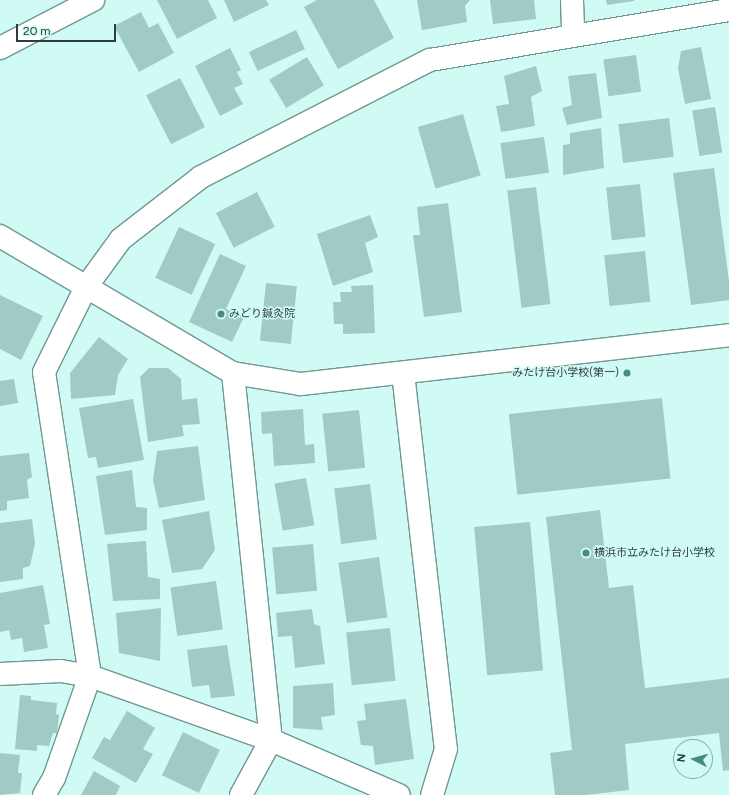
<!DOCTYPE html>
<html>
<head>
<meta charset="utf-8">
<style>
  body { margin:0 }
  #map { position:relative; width:729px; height:795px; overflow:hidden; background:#cffbf4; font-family:Figtree,"Noto Sans JP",sans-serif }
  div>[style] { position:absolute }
  .building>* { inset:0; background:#a0cac4; transform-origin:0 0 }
  .roads { filter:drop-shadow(1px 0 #6f9892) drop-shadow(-1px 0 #6f9892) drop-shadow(0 1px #6f9892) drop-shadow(0 -1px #6f9892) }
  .minor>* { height:22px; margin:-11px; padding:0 11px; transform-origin:11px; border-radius:11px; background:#fff }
  .tertiary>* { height:22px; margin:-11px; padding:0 11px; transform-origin:11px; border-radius:11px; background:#fff }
  .dots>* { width:11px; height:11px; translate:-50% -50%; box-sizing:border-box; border:2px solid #cffbf4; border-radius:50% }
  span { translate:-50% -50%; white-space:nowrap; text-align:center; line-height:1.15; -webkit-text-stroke:3px #cffbf4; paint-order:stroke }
  .poi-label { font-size:11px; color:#2c3d3b }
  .left { translate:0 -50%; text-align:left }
  .right { translate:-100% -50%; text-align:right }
  .north { position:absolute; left:673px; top:739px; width:40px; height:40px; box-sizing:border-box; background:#cffbf4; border:1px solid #8eafaa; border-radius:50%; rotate:276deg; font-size:11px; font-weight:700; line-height:16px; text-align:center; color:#2c3d3b }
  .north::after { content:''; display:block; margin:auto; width:14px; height:18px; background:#468c83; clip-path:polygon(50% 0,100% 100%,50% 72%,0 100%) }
  .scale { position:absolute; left:16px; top:24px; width:100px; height:18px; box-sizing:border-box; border:2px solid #2c3d3b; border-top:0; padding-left:5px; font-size:12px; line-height:14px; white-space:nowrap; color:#2c3d3b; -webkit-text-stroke:3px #cffbf4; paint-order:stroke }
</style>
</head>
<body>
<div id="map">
  <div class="building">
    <i style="clip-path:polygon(157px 0,208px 0,217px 18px,177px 39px)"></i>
    <i style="clip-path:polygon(224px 0,266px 0,269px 5px,234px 22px)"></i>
    <i style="clip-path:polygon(317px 0,374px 0,394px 38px,338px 69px,304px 7px)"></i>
    <i style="clip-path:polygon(417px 0,470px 0,465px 6px,467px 22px,422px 30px)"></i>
    <i style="clip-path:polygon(490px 0,534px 0,536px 19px,493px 24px)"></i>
    <i style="clip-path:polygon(606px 0,634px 0,634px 1px,607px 5px)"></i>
    <i style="clip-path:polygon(141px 12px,149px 28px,158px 23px,174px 53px,139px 72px,114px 26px)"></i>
    <i style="left:296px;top:30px;width:21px;height:52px;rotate:65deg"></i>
    <i style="clip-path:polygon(701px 47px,711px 99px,685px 104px,678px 68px,681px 51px)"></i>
    <i style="clip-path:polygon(230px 48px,241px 70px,237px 72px,243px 84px,234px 88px,243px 104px,220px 116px,195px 66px)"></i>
    <i style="left:636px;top:55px;width:37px;height:33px;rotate:82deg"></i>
    <i style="left:307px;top:57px;width:33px;height:44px;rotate:59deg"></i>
    <i style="clip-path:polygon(536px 66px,542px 91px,531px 97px,535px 126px,501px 132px,496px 106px,509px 104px,504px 76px)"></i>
    <i style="clip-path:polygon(596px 73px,602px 118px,567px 125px,562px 108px,572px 105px,568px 76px)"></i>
    <i style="left:180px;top:78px;width:55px;height:38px;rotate:63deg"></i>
    <i style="left:715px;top:107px;width:46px;height:23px;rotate:81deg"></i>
    <i style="left:463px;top:114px;width:64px;height:47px;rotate:74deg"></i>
    <i style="left:669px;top:118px;width:39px;height:51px;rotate:83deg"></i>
    <i style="clip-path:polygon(601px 128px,604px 168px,563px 175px,563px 145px,570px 144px,570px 133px)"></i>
    <i style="left:544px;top:137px;width:36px;height:44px;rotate:82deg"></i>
    <i style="clip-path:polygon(714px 168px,729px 281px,729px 300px,691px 305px,673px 173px)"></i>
    <i style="left:640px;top:184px;width:53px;height:34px;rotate:84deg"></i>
    <i style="left:536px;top:187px;width:118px;height:29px;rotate:83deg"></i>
    <i style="left:257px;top:192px;width:39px;height:46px;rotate:63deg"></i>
    <i style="clip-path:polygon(448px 203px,462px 312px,424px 317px,413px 235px,420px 235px,417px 207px)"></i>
    <i style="clip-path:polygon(370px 215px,378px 237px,365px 243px,373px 272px,333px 286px,317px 234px)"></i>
    <i style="left:179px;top:227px;width:40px;height:56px;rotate:25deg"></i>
    <i style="left:645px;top:251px;width:51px;height:41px;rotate:84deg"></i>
    <i style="clip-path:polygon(220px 254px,246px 266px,226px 309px,244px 317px,232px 342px,189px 322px)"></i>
    <i style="left:266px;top:283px;width:31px;height:58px;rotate:6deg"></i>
    <i style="clip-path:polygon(373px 285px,375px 333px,343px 334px,343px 324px,334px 324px,333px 302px,341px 302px,340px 292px,352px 292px,351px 286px)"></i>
    <i style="clip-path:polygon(0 295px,43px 316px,21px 360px,0 349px)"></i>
    <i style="clip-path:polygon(99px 337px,128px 359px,118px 375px,115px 395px,71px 399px,70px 373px)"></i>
    <i style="clip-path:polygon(149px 368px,168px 368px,181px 379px,182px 400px,197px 398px,200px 424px,182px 425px,184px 436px,148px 442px,140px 377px)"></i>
    <i style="clip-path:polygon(14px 379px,18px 403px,0 406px,0 381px)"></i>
    <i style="left:662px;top:398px;width:81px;height:154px;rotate:84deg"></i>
    <i style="clip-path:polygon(133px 399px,144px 460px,98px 468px,96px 457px,88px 458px,79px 408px)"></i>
    <i style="clip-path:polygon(303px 409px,305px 445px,314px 444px,315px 463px,274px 466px,272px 433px,262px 434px,261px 412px)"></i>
    <i style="left:359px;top:410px;width:58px;height:37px;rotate:84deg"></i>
    <i style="clip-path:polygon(198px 446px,205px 500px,159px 508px,153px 480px,157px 451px)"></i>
    <i style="clip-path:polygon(29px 453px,32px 477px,27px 480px,29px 498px,7px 501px,7px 510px,0 511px,0 456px)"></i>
    <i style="clip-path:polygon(132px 470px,136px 507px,147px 508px,147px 530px,105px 535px,96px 476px)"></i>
    <i style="left:306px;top:478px;width:48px;height:32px;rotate:80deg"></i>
    <i style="left:370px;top:484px;width:56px;height:36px;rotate:83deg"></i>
    <i style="clip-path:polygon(600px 510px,609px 588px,633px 585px,645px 688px,729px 678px,729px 770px,723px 771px,719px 733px,625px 744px,629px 790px,586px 795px,555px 795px,550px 753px,572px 750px,546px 517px)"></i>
    <i style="clip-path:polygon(209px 511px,215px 550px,202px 569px,172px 573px,162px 520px)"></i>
    <i style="clip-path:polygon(32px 519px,35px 543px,30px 566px,23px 568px,23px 579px,0 582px,0 523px)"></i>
    <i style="left:530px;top:522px;width:149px;height:56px;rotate:85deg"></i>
    <i style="clip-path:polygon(146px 541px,148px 577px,160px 579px,160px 599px,113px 601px,107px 544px)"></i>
    <i style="left:313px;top:544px;width:47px;height:41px;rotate:85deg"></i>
    <i style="left:379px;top:557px;width:61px;height:41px;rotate:82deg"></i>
    <i style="left:216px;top:581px;width:49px;height:46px;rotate:82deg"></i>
    <i style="clip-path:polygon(43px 585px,50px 624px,44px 625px,48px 648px,24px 652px,22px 638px,11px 640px,9px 630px,0 632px,0 593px)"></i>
    <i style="clip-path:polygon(161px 608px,160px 661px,119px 653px,116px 613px)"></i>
    <i style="clip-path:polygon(312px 609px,314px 624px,320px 626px,325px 664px,295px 668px,292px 636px,278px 637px,276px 613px)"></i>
    <i style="left:390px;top:628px;width:53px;height:44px;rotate:84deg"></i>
    <i style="clip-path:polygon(227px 645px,235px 696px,211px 698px,209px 685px,192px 687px,187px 650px)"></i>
    <i style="clip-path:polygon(333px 683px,335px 715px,321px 717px,323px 730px,293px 728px,293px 686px)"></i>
    <i style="clip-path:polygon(20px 695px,31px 696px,31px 700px,57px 703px,56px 714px,59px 715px,57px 733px,53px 733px,49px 746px,37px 745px,37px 751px,15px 749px)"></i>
    <i style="clip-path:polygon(406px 699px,414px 759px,375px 765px,373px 746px,361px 745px,357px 721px,366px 720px,364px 704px)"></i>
    <i style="clip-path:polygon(127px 711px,155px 728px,143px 749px,153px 754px,136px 783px,92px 758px,104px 737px,110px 740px)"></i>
    <i style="left:183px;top:732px;width:41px;height:48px;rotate:26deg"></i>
    <i style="clip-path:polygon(0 753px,20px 755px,18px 773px,22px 773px,20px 793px,0 795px)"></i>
    <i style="clip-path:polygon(94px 771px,120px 786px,116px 795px,81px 795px)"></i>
  </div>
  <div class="roads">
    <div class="minor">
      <i style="left:572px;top:0;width:35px;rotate:88deg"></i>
      <i style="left:0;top:48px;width:105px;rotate:-27.3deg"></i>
      <i style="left:0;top:236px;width:270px;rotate:30.5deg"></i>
      <i style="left:233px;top:373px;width:69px;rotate:9.2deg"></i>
      <i style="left:233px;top:373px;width:369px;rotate:84.1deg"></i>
      <i style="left:271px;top:740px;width:63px;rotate:118.6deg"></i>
      <i style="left:0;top:674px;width:61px;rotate:-2.8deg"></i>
      <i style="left:61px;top:671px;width:29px;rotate:10deg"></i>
      <i style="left:90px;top:676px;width:192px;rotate:19.5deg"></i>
      <i style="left:271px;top:740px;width:139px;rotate:23.3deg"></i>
      <i style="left:44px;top:795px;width:20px;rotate:-60deg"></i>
      <i style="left:54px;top:778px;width:108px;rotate:-70.6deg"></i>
      <i style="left:90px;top:676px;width:307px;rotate:-98.6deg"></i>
      <i style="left:44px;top:372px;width:95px;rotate:-63.7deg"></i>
      <i style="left:86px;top:287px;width:59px;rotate:-53.9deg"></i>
      <i style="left:121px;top:239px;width:101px;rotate:-37.8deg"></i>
      <i style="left:201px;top:177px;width:257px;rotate:-27.1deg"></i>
      <i style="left:430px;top:60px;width:303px;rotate:-9.5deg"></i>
    </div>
    <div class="tertiary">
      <i style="left:403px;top:373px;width:378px;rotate:83.5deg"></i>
      <i style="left:446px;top:749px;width:48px;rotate:106.9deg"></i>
      <i style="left:301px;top:384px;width:431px;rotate:-6.5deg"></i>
    </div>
  </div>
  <div class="dots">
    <i style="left:221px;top:314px;background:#468c83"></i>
    <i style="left:627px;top:373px;background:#468c83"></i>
    <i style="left:586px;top:553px;background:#468c83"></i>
  </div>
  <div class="poi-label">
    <span class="left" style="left:229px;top:314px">みどり鍼灸院</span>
    <span class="right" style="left:619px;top:373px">みたけ台小学校(第一)</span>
    <span class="left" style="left:594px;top:553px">横浜市立みたけ台小学校</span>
  </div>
  <div class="north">N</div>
  <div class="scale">20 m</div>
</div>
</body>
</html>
